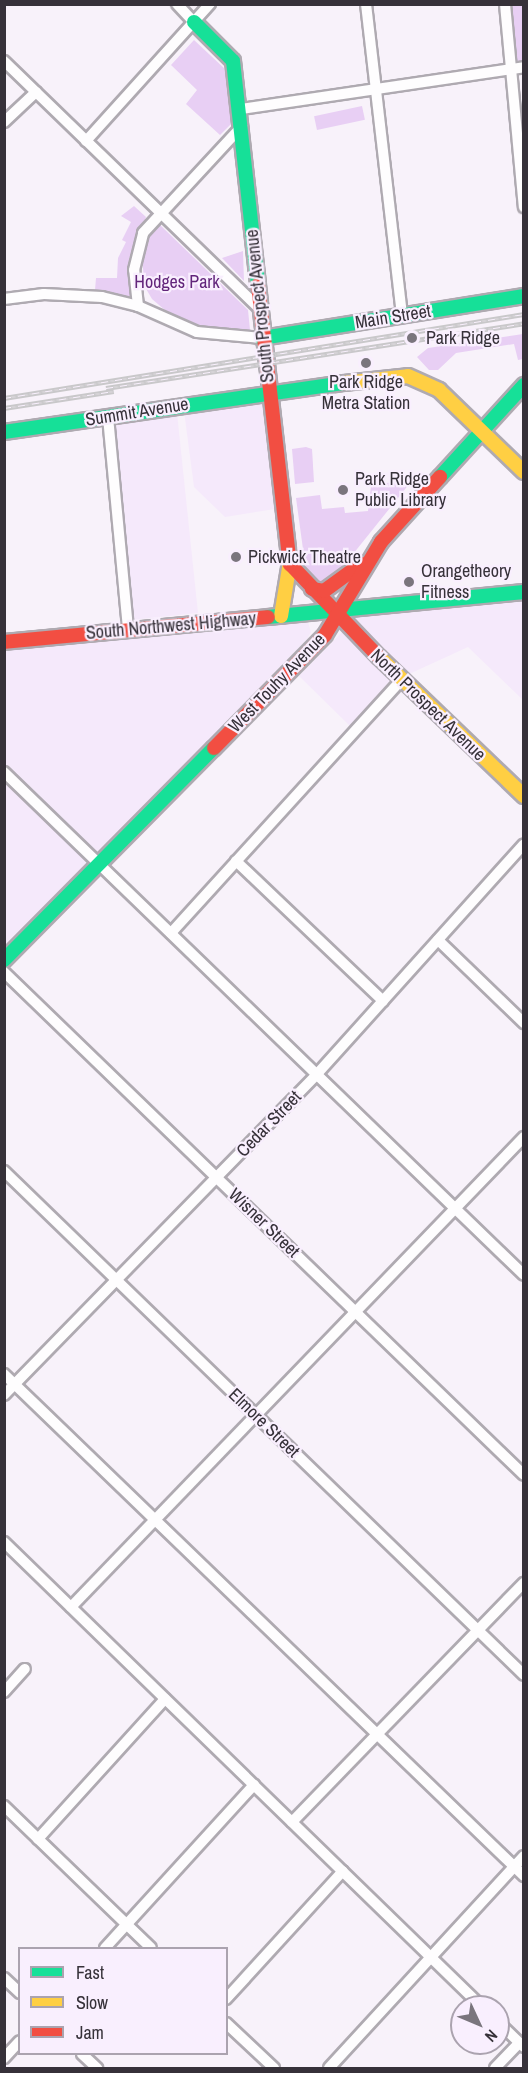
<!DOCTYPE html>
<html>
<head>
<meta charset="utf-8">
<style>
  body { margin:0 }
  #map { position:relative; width:528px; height:2073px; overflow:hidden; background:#f8f2fa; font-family:"Archivo Narrow",sans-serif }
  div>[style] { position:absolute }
  .built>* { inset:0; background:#f5e9fb; transform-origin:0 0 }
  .green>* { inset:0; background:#e8cff4; transform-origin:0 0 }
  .roads { filter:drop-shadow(2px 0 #afaab1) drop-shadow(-2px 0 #afaab1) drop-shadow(0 2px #afaab1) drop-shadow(0 -2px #afaab1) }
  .street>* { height:10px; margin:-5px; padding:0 5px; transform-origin:5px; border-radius:5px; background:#fefdfe }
  .fast>* { height:14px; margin:-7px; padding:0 7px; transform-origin:7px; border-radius:7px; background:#16e098 }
  .slow>* { height:14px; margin:-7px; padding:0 7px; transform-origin:7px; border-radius:7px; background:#ffcf43 }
  .jam>* { height:14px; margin:-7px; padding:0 7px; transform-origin:7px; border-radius:7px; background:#f24e42 }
  .rail>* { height:4.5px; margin-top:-2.25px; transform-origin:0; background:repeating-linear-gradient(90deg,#f9effe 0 7px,#c9c8ca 0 14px); box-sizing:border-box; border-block:2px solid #c9c8ca }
  .dots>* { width:16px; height:16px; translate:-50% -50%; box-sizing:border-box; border:3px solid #f9effe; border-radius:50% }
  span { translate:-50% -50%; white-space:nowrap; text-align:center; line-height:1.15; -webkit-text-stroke:4.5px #f9effe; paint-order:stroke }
  .park-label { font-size:18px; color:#62257b }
  .street-label { font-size:18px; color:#363139 }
  .poi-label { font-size:18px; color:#363139 }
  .left { translate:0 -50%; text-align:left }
  .frame { position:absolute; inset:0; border:6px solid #363139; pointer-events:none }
  .legend { position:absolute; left:18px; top:1947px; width:210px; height:108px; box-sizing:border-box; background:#f9effe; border:2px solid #aba3af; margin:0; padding:8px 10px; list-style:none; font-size:18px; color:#363139 }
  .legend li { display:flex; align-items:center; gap:12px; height:30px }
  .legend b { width:30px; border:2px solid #aba3af }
  .north { position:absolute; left:450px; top:1995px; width:60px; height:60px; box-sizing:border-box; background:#f9effe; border:2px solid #aba3af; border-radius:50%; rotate:134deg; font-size:16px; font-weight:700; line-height:24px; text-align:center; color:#363139 }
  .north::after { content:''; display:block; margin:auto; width:21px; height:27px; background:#7a757d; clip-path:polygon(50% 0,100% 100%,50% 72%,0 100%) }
</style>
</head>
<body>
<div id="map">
  <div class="built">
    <i style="clip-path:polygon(262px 402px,275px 509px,225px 517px,194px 487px,184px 411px)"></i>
    <i style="left:177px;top:413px;width:201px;height:67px;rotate:84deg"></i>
    <i style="clip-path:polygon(523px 598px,523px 700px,468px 647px,407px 675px,351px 727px,299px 676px,359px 615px)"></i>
    <i style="clip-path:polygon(294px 620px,308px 622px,311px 632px,307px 639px,5px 950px,5px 650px)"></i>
  </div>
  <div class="green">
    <i style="clip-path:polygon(511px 5px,523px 5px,523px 62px,517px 63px)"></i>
    <i style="clip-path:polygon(194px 40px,225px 69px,232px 123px,220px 135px,186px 104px,197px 90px,171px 65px)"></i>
    <i style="left:362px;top:106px;width:14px;height:49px;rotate:78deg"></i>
    <i style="clip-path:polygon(134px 206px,146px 217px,129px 259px,132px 297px,95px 290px,96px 278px,117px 278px,118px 258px,126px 242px,122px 240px,131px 222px,121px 216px)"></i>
    <i style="clip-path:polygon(158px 223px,248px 310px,250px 330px,208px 329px,166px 311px,152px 299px,145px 287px,142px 259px,146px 241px)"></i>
    <i style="clip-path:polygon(243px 251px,244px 281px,222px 258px)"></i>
    <i style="clip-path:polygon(523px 334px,523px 359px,518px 360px,514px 344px,456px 353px,438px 370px,429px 370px,417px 357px,428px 348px)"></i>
    <i style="clip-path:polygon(306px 447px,312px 449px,314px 482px,295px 484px,292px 449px)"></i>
    <i style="clip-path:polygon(414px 478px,333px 579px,319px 583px,306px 571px,296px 498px,320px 495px,322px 509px,344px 507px,345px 513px,368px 511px,371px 486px)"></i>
  </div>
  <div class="roads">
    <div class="street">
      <i style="left:177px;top:4px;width:25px;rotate:47deg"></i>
      <i style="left:366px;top:4px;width:314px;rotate:83.4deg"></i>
      <i style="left:505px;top:4px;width:204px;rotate:84.7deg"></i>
      <i style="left:4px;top:61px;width:354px;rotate:44.1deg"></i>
      <i style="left:241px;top:109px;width:286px;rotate:-8.4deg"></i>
      <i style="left:4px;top:122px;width:44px;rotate:-43.2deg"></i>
      <i style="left:86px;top:141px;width:185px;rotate:-47.9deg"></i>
      <i style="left:4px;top:299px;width:40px;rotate:-7.1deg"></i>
      <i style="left:44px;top:294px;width:58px;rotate:3deg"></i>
      <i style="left:102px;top:297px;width:37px;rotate:14deg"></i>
      <i style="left:138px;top:306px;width:64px;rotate:23.8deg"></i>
      <i style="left:197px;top:332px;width:65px;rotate:5.3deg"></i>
      <i style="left:138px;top:306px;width:36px;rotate:-96deg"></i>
      <i style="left:134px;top:270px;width:38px;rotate:-76deg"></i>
      <i style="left:143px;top:233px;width:146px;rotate:-47.2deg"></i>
      <i style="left:108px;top:417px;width:214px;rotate:84.6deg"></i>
      <i style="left:4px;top:772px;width:723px;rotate:44.05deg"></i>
      <i style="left:236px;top:861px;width:203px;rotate:43.6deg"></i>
      <i style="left:171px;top:933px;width:342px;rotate:-47.7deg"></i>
      <i style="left:438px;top:940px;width:120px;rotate:44deg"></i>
      <i style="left:4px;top:972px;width:723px;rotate:44.05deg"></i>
      <i style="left:4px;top:1171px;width:724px;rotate:44.1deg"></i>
      <i style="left:4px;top:1374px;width:723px;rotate:43.99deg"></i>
      <i style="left:4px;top:1395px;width:448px;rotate:-45.7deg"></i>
      <i style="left:317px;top:1074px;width:309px;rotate:-48deg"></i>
      <i style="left:4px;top:1542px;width:667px;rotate:44.21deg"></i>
      <i style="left:71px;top:1607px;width:653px;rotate:-46.06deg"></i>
      <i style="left:4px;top:1692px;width:31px;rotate:-48deg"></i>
      <i style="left:4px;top:1806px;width:204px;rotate:44deg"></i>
      <i style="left:292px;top:1822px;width:333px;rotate:-45.9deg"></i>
      <i style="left:38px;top:1839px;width:189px;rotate:-47.8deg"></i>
      <i style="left:105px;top:1948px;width:221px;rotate:-47.6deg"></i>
      <i style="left:4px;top:1978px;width:22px;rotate:43deg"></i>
      <i style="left:226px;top:1999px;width:173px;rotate:-47.6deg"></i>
      <i style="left:498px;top:2022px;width:36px;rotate:44deg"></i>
      <i style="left:226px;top:2023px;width:66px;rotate:43.2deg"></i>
      <i style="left:82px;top:2054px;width:21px;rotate:43deg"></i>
      <i style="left:4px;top:2058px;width:23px;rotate:-47deg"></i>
      <i style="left:329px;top:2068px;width:288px;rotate:-47.4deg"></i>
      <i style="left:495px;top:2068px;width:35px;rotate:-46deg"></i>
    </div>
    <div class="fast">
      <i style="left:194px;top:22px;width:55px;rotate:45deg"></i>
      <i style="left:233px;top:61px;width:225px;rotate:83.6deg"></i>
      <i style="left:262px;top:338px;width:265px;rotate:-9.1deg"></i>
      <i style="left:4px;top:432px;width:344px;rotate:-8.2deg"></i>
      <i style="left:440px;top:477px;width:125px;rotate:-47.6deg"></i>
      <i style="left:268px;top:617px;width:257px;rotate:-5.6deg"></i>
      <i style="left:4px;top:960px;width:298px;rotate:-45.3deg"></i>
    </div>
    <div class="slow">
      <i style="left:344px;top:383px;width:64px;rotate:-6.2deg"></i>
      <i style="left:408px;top:376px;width:34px;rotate:24deg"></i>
      <i style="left:439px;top:390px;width:118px;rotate:44deg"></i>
      <i style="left:281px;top:616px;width:55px;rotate:-80.5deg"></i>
      <i style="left:379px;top:657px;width:201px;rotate:43.8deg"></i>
    </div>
    <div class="jam">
      <i style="left:258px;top:285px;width:281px;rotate:83.5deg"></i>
      <i style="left:290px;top:564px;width:129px;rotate:46.3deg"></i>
      <i style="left:312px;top:589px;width:12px;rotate:9deg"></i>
      <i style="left:324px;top:591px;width:46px;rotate:-36.1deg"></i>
      <i style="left:4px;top:642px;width:265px;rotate:-5.4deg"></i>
      <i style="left:214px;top:748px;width:158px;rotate:-45.5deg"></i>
      <i style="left:325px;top:635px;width:109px;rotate:-58.9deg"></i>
      <i style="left:381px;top:542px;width:88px;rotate:-47.8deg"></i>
    </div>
  </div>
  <div class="rail">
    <i style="left:106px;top:388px;width:423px;rotate:-8.8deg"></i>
    <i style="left:4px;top:398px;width:527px;rotate:-9.18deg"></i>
    <i style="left:4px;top:408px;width:111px;rotate:-8.8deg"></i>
  </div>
  <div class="dots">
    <i style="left:412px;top:338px;background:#7a757d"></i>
    <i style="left:366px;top:363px;background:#7a757d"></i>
    <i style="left:343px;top:490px;background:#7a757d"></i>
    <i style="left:236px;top:557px;background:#7a757d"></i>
    <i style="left:409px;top:582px;background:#7a757d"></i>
  </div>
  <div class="park-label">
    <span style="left:177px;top:282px">Hodges Park</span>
  </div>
  <div class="street-label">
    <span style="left:260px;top:306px;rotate:-96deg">South Prospect Avenue</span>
    <span style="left:393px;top:317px;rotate:-9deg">Main Street</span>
    <span style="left:137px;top:412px;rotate:-9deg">Summit Avenue</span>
    <span style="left:171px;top:626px;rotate:-5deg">South Northwest Highway</span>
    <span style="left:277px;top:683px;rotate:-46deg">West Touhy Avenue</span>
    <span style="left:428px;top:705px;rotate:44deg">North Prospect Avenue</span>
    <span style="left:269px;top:1124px;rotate:-46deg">Cedar Street</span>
    <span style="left:264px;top:1223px;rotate:44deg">Wisner Street</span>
    <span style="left:264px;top:1423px;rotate:44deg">Elmore Street</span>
  </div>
  <div class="poi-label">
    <span class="left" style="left:426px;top:338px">Park Ridge</span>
    <span style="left:366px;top:393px">Park Ridge<br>Metra Station</span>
    <span class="left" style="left:355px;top:490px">Park Ridge<br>Public Library</span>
    <span class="left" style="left:248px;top:557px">Pickwick Theatre</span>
    <span class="left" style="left:421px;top:582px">Orangetheory<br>Fitness</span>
  </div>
  <div class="frame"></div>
  <ul class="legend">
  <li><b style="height:8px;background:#16e098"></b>Fast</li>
  <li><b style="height:8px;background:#ffcf43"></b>Slow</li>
  <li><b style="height:8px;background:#f24e42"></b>Jam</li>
  </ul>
  <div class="north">N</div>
</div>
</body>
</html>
